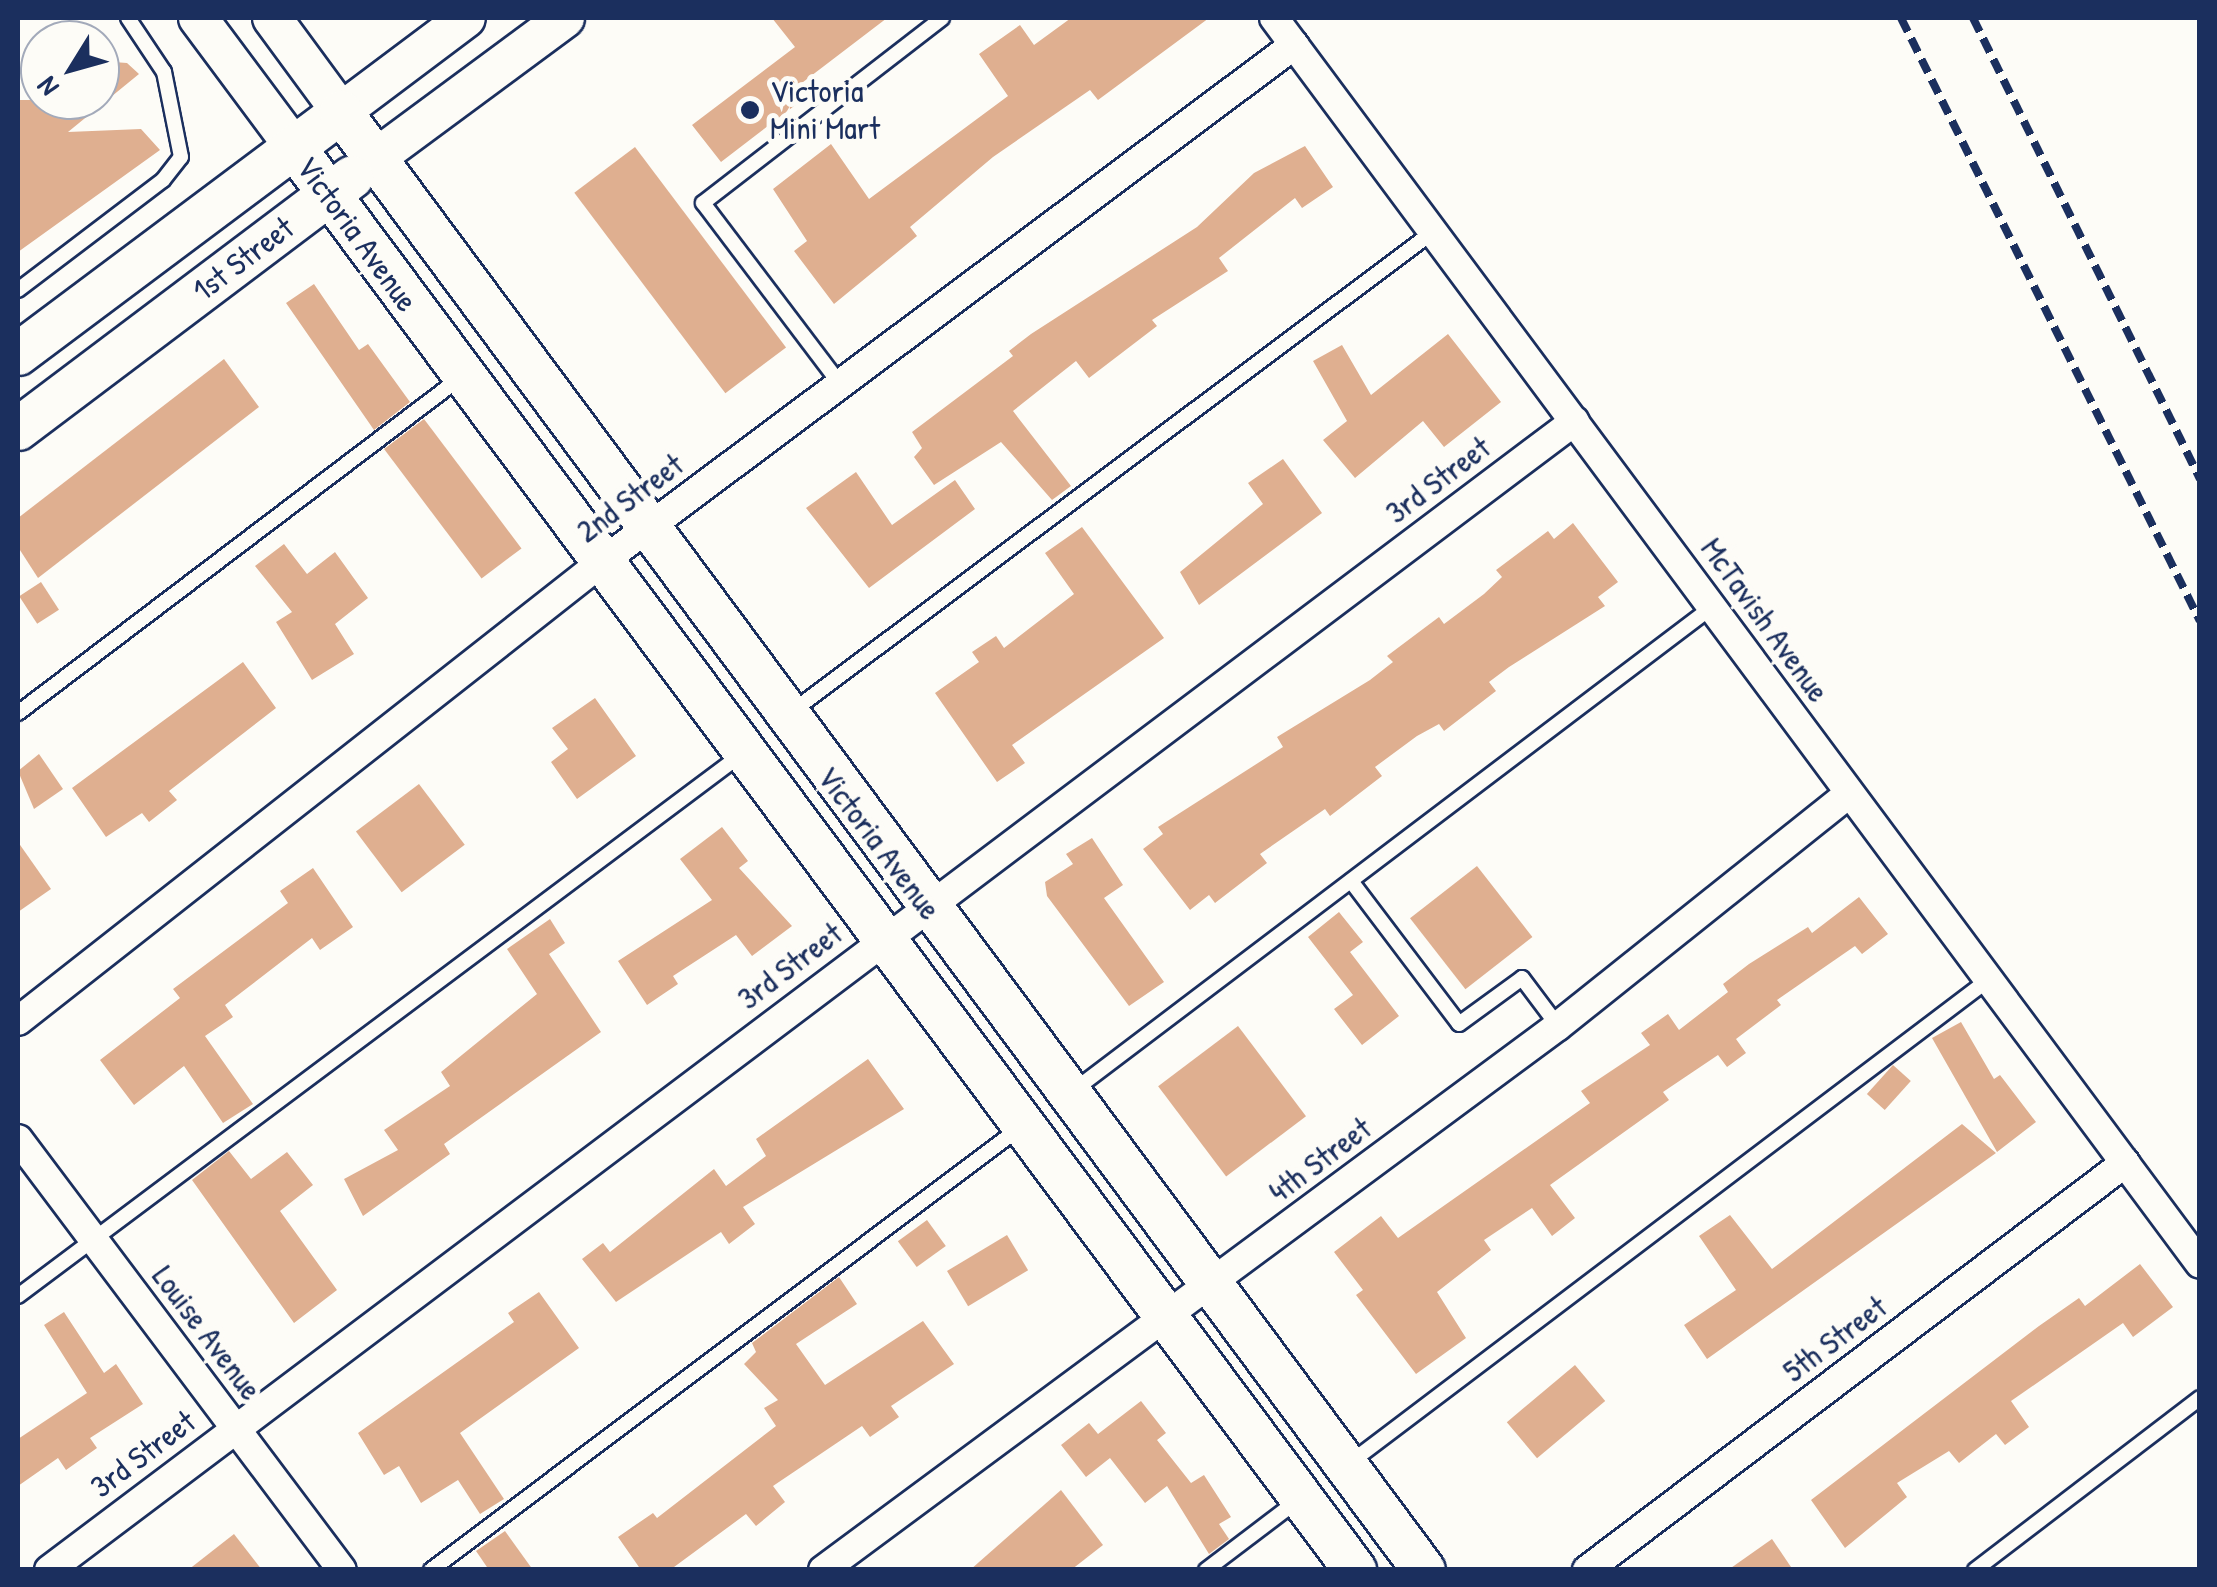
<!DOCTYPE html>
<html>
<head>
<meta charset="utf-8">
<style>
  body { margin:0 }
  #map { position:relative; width:2217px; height:1587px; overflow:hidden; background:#fdfcf7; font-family:"Patrick Hand",sans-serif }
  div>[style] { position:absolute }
  .building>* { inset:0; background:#dfaf90; transform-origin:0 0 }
  .roads { filter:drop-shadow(2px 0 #1b2f5e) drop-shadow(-2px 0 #1b2f5e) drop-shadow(0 2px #1b2f5e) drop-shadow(0 -2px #1b2f5e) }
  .service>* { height:14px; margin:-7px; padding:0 7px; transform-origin:7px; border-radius:7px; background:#fdfcf7 }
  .minor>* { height:28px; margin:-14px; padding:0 14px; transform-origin:14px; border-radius:14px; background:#fdfcf7 }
  .secondary>* { height:38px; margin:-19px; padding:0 19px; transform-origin:19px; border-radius:19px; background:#fdfcf7 }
  .primary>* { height:42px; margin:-21px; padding:0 21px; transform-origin:21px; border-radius:21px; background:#fdfcf7 }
  .rail>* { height:8px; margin-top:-4px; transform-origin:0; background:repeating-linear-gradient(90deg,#1b2f5e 0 15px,transparent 0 23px) }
  .dots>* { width:28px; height:28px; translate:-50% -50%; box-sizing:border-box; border:5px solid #fdfcf7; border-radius:50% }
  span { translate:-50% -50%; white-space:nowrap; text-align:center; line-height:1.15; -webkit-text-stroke:10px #fdfcf7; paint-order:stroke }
  .poi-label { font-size:32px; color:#1b2f5e }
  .left { translate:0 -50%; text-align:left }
  .street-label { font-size:32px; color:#1b2f5e }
  .frame { position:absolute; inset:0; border:20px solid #1b2f5e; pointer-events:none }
  .north { position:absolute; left:20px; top:20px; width:100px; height:100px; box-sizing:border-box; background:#fdfcf7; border:2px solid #a3aaba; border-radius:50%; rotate:233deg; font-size:28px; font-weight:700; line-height:40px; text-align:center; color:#1b2f5e }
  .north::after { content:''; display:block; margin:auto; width:35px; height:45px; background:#1b2f5e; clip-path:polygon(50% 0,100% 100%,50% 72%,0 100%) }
</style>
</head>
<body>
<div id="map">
  <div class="building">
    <i style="clip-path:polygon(772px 18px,887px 18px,790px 92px,798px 103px,721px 162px,692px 125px,795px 47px)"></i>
    <i style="clip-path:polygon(1071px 18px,1209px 18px,1098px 100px,1090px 90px,993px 157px,910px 227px,917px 236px,834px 304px,794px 251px,807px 241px,773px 189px,831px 144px,869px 199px,1008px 96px,979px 54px,1020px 25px,1034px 45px)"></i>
    <i style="clip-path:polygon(100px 61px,127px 63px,139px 74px,68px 132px,141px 129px,160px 150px,18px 252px,18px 100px,100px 100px)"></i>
    <i style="clip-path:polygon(1305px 146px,1333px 187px,1302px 208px,1295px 198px,1219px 258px,1228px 271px,1152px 320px,1157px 326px,1089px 378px,1076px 361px,1013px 411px,1071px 486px,1052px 500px,1001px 442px,934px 485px,914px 457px,922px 448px,912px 432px,1013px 356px,1009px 351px,1031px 334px,1197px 227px,1254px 173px)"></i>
    <i style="left:635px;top:147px;width:251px;height:76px;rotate:53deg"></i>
    <i style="clip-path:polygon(314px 284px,359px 350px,368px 344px,410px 402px,374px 430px,286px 303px)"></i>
    <i style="clip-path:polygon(1448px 334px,1501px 402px,1444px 447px,1423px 421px,1355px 478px,1323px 440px,1347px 421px,1313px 361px,1342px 345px,1371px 395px)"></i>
    <i style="clip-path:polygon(224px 359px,259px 407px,38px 578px,18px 547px,18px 518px)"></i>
    <i style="left:424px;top:419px;width:162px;height:50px;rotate:53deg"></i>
    <i style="clip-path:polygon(1283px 459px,1322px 513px,1199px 605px,1180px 572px,1263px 504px,1248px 483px)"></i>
    <i style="clip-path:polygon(856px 472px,892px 525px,955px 480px,975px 509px,869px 588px,806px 508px)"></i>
    <i style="clip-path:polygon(1573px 523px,1618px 582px,1598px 597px,1605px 606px,1509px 667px,1489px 682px,1496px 691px,1444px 731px,1439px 724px,1417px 736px,1375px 767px,1382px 776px,1330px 816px,1325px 809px,1260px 854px,1267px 863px,1215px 903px,1209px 895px,1190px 910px,1143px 849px,1163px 834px,1158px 827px,1283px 747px,1277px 737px,1370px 680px,1393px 662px,1387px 656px,1439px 617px,1444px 624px,1484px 594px,1502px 577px,1496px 570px,1548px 531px,1554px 539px)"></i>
    <i style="clip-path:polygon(1082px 527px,1164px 638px,1012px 745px,1025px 763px,997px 782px,935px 693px,979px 662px,972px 652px,996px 636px,1004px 648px,1074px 594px,1045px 553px)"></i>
    <i style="clip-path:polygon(284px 544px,307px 574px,335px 552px,368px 598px,335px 624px,354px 654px,312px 680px,276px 622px,292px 612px,255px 566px)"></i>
    <i style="left:41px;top:582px;width:33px;height:26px;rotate:57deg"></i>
    <i style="clip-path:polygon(243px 662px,276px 708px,169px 791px,177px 800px,149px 822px,142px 813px,106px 837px,72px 788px)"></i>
    <i style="clip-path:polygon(595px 698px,636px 756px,577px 799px,551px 762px,568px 749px,552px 728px)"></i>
    <i style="clip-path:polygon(39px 754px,63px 789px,34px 809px,18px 771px)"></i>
    <i style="left:419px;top:784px;width:76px;height:79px;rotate:53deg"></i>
    <i style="clip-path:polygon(722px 827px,748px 861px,739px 868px,792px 926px,752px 956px,736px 935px,673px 976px,678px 984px,647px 1005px,618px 961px,712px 900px,680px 859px)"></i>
    <i style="clip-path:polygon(1092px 838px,1123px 885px,1104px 898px,1164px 982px,1129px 1006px,1047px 896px,1045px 882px,1073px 864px,1066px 854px)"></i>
    <i style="clip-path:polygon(18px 842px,51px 889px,18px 912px)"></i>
    <i style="left:1477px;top:866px;width:90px;height:85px;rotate:52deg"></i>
    <i style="clip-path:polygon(313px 868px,353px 927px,320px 950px,312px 938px,225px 1005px,233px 1017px,205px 1036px,253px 1104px,223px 1123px,184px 1066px,134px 1105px,100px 1060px,180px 998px,173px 989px,288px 903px,280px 891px)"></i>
    <i style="clip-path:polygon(1859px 897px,1888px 934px,1862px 954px,1855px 946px,1777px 1000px,1781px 1005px,1736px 1039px,1746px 1053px,1727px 1067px,1718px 1055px,1663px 1092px,1669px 1100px,1550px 1185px,1575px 1218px,1552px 1236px,1532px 1208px,1484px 1240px,1491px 1250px,1437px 1292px,1466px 1338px,1416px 1374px,1356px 1295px,1363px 1290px,1334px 1252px,1381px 1216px,1398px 1238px,1590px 1103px,1581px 1091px,1650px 1045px,1641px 1033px,1668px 1014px,1679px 1030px,1728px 992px,1723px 984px,1749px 964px,1808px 927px,1812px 933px)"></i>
    <i style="clip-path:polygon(1339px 912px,1363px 942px,1350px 952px,1399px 1016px,1362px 1045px,1334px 1009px,1353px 995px,1308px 937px)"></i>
    <i style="clip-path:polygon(550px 919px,565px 943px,549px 954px,601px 1032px,444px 1144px,450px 1154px,363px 1216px,344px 1179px,398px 1150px,384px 1130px,450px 1086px,441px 1072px,537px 994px,507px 949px)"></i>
    <i style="clip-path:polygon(1961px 1022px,1994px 1079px,2000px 1075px,2036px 1122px,1997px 1152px,1932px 1038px)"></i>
    <i style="left:1238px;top:1026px;width:113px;height:100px;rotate:53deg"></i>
    <i style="clip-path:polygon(868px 1059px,904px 1109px,743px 1207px,755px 1224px,729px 1244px,721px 1232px,616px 1302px,582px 1259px,603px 1243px,610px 1252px,714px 1169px,726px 1186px,766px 1156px,756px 1139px)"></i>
    <i style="left:1893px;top:1065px;width:24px;height:39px;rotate:42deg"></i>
    <i style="clip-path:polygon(1962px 1124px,1996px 1153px,1707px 1359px,1684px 1325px,1736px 1290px,1699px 1236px,1730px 1215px,1772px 1269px)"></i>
    <i style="clip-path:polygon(229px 1151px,251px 1179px,287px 1152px,313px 1185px,280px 1211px,337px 1290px,294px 1323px,192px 1180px)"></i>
    <i style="left:927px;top:1220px;width:32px;height:36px;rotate:54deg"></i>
    <i style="left:1007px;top:1235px;width:41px;height:70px;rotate:59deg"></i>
    <i style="clip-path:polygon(2140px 1264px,2173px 1307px,2133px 1337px,2123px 1323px,2011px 1401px,2029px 1427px,2005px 1445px,1996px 1434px,1959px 1463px,1949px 1451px,1897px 1483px,1907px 1497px,1845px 1548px,1811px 1500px,2039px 1326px,2079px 1298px,2085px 1306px)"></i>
    <i style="clip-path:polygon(839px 1277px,857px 1304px,796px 1344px,825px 1385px,923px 1321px,954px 1364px,891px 1406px,899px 1417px,870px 1437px,862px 1426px,773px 1486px,785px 1502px,756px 1526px,746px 1514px,670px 1570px,641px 1570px,618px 1537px,653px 1513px,657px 1518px,776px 1426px,764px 1408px,778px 1400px,744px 1364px,756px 1352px,752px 1343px)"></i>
    <i style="clip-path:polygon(539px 1292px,579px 1348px,460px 1433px,504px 1499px,480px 1514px,458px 1480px,421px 1503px,399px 1466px,384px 1475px,358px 1433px,514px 1322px,508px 1313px)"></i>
    <i style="clip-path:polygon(64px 1312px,104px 1373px,116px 1364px,143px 1404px,90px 1438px,97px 1448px,66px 1470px,58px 1458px,18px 1486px,18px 1439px,87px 1393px,44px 1325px)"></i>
    <i style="left:1575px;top:1365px;width:47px;height:89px;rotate:50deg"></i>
    <i style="clip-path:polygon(1141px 1401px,1166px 1433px,1157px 1440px,1191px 1483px,1204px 1475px,1231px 1517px,1219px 1524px,1229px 1539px,1209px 1554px,1167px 1486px,1145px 1503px,1110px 1458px,1086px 1477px,1061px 1445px,1089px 1423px,1098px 1434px)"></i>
    <i style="clip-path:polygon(1061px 1490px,1103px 1545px,1071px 1570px,970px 1570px)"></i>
    <i style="clip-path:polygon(505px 1531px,533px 1570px,489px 1570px,476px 1551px)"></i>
    <i style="clip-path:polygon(234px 1534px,262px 1570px,188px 1570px)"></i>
    <i style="clip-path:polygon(1772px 1539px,1793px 1570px,1728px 1570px)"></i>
  </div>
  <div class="roads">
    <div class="service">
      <i style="left:18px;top:290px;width:182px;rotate:-37.2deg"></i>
      <i style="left:163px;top:180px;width:29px;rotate:-52deg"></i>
      <i style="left:181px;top:157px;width:87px;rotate:-101.3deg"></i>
      <i style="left:164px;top:72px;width:65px;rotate:-123.7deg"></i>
      <i style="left:840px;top:384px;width:227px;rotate:-127.1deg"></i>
      <i style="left:703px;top:203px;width:302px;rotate:-37.7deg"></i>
      <i style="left:794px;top:710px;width:799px;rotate:-36.81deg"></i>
      <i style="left:18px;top:713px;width:555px;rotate:-37.16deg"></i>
      <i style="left:1351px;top:881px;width:179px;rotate:52.9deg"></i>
      <i style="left:1459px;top:1024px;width:78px;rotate:-36.1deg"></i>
      <i style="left:1522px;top:978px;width:60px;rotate:53.1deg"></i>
      <i style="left:1073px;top:1091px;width:802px;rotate:-37.14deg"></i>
      <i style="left:18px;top:1296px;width:904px;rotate:-36.82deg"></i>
      <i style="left:1351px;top:1462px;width:799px;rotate:-37.11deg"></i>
      <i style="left:431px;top:1570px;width:738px;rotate:-36.9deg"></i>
      <i style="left:1206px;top:1570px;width:114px;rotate:-37.2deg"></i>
      <i style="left:1975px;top:1570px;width:283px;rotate:-37.4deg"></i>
    </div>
    <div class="minor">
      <i style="left:1274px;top:18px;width:1552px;rotate:53.38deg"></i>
      <i style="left:18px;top:1021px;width:743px;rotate:-38.17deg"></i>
      <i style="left:602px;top:562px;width:864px;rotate:-36.76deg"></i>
      <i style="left:18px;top:1139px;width:539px;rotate:53.07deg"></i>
      <i style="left:49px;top:1570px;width:1910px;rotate:-36.98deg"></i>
      <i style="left:823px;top:1570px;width:914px;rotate:-36.51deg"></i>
      <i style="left:1558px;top:1026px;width:372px;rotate:-38.6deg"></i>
      <i style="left:1587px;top:1570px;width:675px;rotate:-37.11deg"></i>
    </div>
    <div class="secondary">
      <i style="left:198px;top:18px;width:161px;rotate:53.3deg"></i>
      <i style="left:272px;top:18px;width:117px;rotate:53.7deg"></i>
      <i style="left:341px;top:112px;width:156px;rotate:-36.9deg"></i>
      <i style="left:376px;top:158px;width:235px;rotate:-36.5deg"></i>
    </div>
    <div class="primary">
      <i style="left:294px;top:147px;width:1775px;rotate:53.29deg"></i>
      <i style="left:18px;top:354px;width:404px;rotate:-36.8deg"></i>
      <i style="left:341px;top:112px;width:1816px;rotate:53.4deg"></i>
      <i style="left:18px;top:429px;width:418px;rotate:-37deg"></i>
    </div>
  </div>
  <div class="rail">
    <i style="left:1901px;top:18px;width:673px;rotate:63.63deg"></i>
    <i style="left:1973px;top:18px;width:514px;rotate:63.78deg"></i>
  </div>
  <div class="dots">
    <i style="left:750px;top:110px;background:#1b2f5e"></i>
  </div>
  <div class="poi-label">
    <span class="left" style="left:770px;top:110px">Victoria<br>Mini Mart</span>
  </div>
  <div class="street-label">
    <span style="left:357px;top:234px;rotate:54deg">Victoria Avenue</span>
    <span style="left:243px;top:259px;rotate:-37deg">1st Street</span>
    <span style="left:1438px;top:480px;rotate:-37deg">3rd Street</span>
    <span style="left:630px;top:498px;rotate:-37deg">2nd Street</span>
    <span style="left:1765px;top:620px;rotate:54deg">McTavish Avenue</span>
    <span style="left:879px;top:843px;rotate:53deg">Victoria Avenue</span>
    <span style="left:790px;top:966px;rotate:-37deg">3rd Street</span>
    <span style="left:1320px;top:1160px;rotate:-37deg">4th Street</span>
    <span style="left:207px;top:1333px;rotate:53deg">Louise Avenue</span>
    <span style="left:1835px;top:1339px;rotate:-37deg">5th Street</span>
    <span style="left:143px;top:1454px;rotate:-37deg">3rd Street</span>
  </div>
  <div class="frame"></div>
  <div class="north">N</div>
</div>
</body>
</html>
